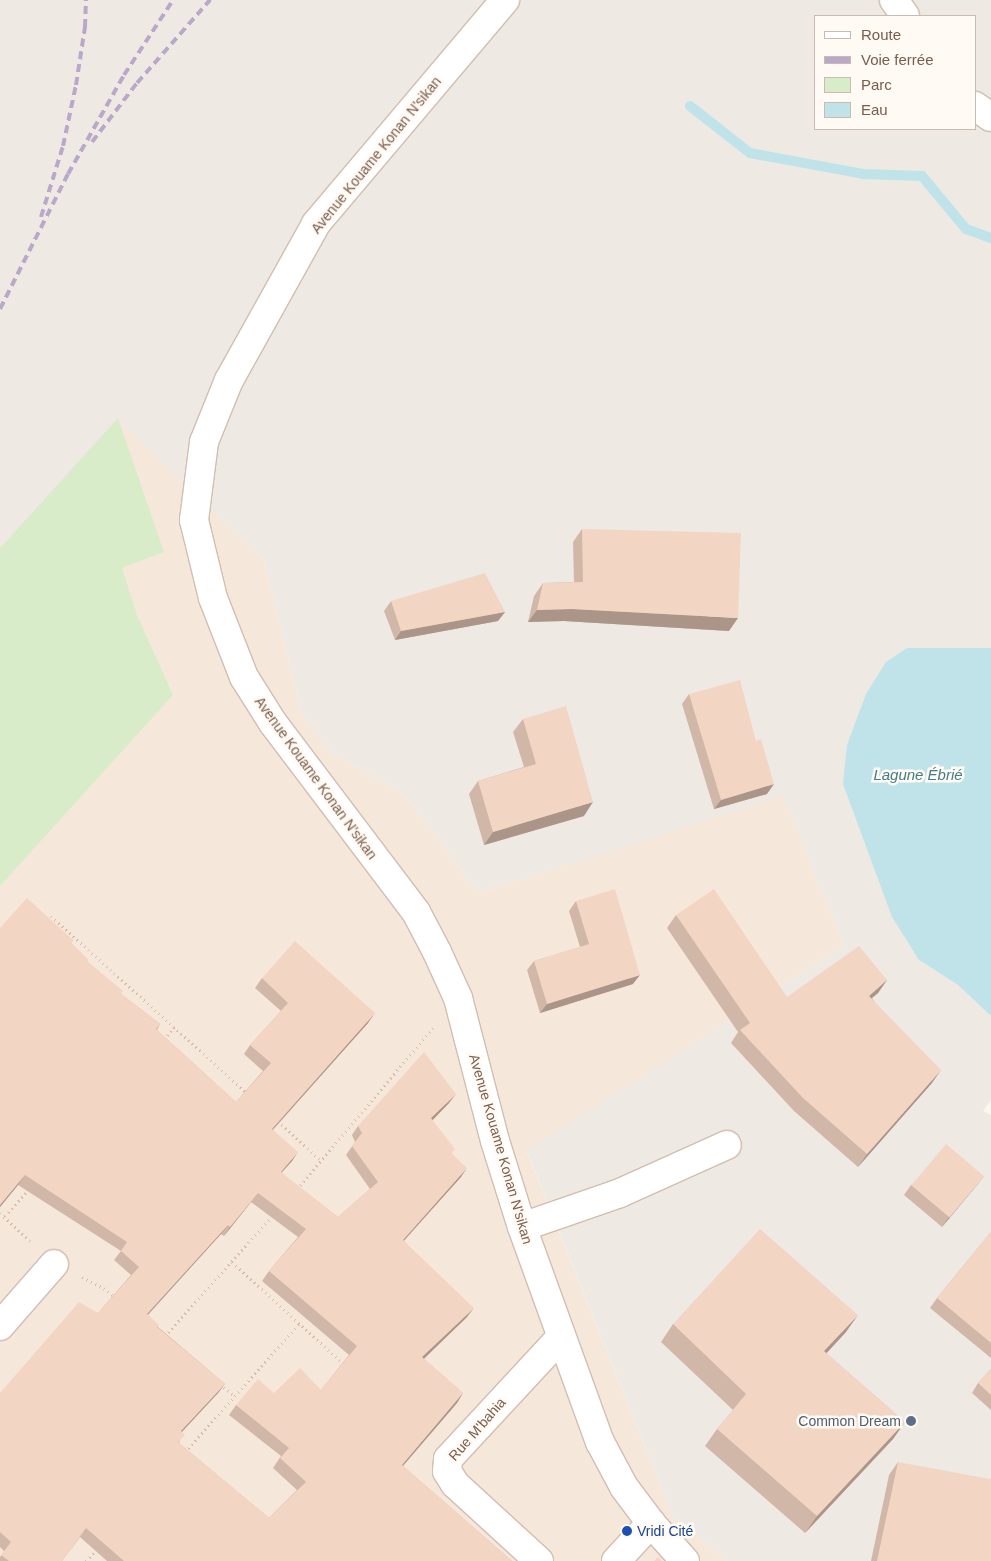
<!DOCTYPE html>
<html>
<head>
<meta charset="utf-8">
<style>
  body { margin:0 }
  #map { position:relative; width:991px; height:1561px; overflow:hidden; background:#fdf6ec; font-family:Arial,sans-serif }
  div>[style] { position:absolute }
  .residential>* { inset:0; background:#f5e8da }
  .industrial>* { inset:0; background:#efe9e4 }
  .green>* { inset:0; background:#d8ecc9 }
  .water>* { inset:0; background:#bfe3e8 }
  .stream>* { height:10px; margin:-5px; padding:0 5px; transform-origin:5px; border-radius:5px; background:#bfe3e8 }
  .path>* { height:3px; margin-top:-1.5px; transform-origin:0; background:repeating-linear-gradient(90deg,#d9b8a5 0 1px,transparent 0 5px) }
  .roads { filter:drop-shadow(1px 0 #d1beb0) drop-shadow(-1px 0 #d1beb0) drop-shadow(0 1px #d1beb0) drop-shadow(0 -1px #d1beb0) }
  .minor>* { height:28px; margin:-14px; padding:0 14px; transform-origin:14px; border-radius:14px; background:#fff }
  .rail>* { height:4px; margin-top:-2px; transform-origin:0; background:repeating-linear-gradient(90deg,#b9a8c9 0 8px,transparent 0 13px) }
  .wall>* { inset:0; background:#d1b7a8 }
  .shaded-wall>* { inset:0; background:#aa9588 }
  .building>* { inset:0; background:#f3d5c3; transform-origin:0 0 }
  .dots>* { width:14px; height:14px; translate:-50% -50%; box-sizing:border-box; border:2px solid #fffaf3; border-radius:50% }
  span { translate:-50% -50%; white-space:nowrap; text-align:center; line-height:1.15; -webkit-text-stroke:5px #fffaf3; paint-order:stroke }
  .street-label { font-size:14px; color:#7a5c4d }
  .service-label { font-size:14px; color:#4e5e75 }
  .right { translate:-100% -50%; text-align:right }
  .transit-label { font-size:14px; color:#164399 }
  .left { translate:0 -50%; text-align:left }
  .water-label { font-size:15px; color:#437c86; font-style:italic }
  .legend { position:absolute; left:814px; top:15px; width:162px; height:115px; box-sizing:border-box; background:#fffaf3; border:1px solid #cabbb1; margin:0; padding:6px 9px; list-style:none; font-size:15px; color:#7a5c4d }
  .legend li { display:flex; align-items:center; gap:10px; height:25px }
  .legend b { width:25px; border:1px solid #cabbb1 }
</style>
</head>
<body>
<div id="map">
  <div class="residential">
    <i style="clip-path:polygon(118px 418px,264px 561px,301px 710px,330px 751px,406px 796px,478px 893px,783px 795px,844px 945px,527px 1152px,673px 1516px,727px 1561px,0 1561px,0 548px)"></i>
  </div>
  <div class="industrial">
    <i style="clip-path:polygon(evenodd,0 0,991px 0,991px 648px,907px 648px,919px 960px,958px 985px,991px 1016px,991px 1100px,983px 1111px,991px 1115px,991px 1561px,727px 1561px,673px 1516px,527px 1151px,844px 945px,783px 796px,478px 893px,406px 796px,330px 751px,301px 710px,264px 561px,118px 419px,0 548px,0 0,815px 16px,975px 16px,975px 129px,815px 129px,815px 16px)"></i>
  </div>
  <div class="green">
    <i style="clip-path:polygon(118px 418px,164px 552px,122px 568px,137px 615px,173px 695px,0 886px,0 548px)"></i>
  </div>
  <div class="water">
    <i style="clip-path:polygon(907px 648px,991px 648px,991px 1016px,958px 985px,919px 960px,892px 917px,843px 784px,847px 745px,866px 694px,886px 662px)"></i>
  </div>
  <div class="stream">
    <i style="left:690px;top:106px;width:76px;rotate:38.1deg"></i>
    <i style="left:750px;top:153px;width:115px;rotate:10.5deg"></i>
    <i style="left:863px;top:174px;width:59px;rotate:1.9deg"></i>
    <i style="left:922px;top:176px;width:69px;rotate:50.3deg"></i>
    <i style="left:966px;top:229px;width:27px;rotate:20deg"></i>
  </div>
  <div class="path">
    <i style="left:51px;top:916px;width:264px;rotate:42.1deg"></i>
    <i style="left:164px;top:1039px;width:16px;rotate:-50deg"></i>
    <i style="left:278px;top:1121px;width:59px;rotate:42.9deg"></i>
    <i style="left:297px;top:1189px;width:211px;rotate:-49.8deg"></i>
    <i style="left:0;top:1213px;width:44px;rotate:43.2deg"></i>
    <i style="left:5px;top:1216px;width:36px;rotate:-48deg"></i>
    <i style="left:232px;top:1262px;width:154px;rotate:42.4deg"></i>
    <i style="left:82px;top:1277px;width:25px;rotate:27deg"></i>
    <i style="left:104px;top:1288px;width:14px;rotate:39deg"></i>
    <i style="left:165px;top:1336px;width:164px;rotate:-48.2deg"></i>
    <i style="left:220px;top:1384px;width:19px;rotate:39deg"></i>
    <i style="left:185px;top:1452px;width:171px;rotate:-48.3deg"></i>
    <i style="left:86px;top:1561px;width:16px;rotate:-47deg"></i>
  </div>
  <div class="roads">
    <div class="minor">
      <i style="left:505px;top:0;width:293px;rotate:130.2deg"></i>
      <i style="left:316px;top:224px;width:179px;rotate:119.1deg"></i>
      <i style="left:229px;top:380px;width:67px;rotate:112deg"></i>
      <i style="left:204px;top:442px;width:79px;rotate:97.3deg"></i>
      <i style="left:194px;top:520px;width:80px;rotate:76.3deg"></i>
      <i style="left:213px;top:598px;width:85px;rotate:68.6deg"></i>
      <i style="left:244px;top:677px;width:54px;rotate:57.8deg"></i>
      <i style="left:273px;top:723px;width:237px;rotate:52.9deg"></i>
      <i style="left:416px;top:912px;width:45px;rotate:62.3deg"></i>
      <i style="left:437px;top:952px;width:51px;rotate:65.5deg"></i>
      <i style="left:458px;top:998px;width:148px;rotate:75.5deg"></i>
      <i style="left:495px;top:1141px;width:90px;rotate:72.6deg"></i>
      <i style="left:522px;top:1227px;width:229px;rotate:70.1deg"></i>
      <i style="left:600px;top:1442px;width:51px;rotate:61.9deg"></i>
      <i style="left:624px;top:1487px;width:45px;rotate:53.1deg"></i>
      <i style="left:651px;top:1523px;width:51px;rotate:48.2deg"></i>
      <i style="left:894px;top:0;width:19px;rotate:55deg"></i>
      <i style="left:975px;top:106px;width:19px;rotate:35deg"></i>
      <i style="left:522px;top:1227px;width:104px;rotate:-19.1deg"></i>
      <i style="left:620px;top:1193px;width:117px;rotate:-24.2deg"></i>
      <i style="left:0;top:1326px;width:82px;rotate:-48.9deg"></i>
      <i style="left:539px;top:1561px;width:114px;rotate:-137.5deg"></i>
      <i style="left:455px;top:1484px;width:15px;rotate:-122deg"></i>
      <i style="left:447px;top:1471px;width:12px;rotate:-85deg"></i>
      <i style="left:448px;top:1459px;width:165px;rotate:-47.2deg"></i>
      <i style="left:616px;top:1561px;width:52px;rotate:-47.4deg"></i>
    </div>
  </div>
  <div class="rail">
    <i style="left:92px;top:142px;width:74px;rotate:-52.7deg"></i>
    <i style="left:137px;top:83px;width:111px;rotate:-48.7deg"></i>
    <i style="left:41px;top:217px;width:74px;rotate:-72.8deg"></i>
    <i style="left:63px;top:146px;width:62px;rotate:-78deg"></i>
    <i style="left:76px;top:85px;width:59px;rotate:-81.2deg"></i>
    <i style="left:85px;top:27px;width:27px;rotate:-88deg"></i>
    <i style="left:0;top:309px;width:151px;rotate:-63.3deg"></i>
    <i style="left:68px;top:174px;width:114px;rotate:-60.5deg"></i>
    <i style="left:124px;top:75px;width:90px;rotate:-56.8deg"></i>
  </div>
  <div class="wall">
    <i style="clip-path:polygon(582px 529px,729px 631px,564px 621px,528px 622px,534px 596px,543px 583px,574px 582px,573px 542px)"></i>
    <i style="clip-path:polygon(391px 601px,505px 612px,498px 621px,395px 640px,384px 611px)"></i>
    <i style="clip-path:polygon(689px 694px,756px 741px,767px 794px,714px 809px,682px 704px)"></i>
    <i style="clip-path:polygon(523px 719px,584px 816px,484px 845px,469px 794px,478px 781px,524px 767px,513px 732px)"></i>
    <i style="clip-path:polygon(576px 901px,633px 984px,540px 1013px,527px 970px,534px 961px,580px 947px,569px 911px)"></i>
    <i style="clip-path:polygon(676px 915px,787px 997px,887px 980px,878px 993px,872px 998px,932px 1083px,858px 1167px,794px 1111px,731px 1043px,738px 1032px,667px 928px)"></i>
    <i style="clip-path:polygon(evenodd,0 928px,73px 940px,71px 943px,87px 961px,121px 994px,160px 1024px,157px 1030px,236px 1102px,263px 1071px,244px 1054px,250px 1045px,281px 1011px,255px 988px,262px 978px,368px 1023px,273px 1130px,292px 1161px,281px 1173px,338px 1217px,370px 1189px,346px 1155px,355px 1142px,352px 1135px,358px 1126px,449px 1103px,432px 1120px,452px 1154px,461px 1177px,404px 1241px,467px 1317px,424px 1359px,463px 1393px,457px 1403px,403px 1466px,512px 1561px,107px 1561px,80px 1537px,62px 1561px,0 1561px,0 1557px,4px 1551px,0 1547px,0 1393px,98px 1313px,131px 1275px,114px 1260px,121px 1251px,18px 1185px,0 1207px,0 928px,251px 1202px,298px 1237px,269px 1271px,262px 1281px,349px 1355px,321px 1390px,274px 1393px,236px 1405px,229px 1415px,281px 1456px,273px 1468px,297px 1490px,269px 1518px,179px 1443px,182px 1432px,218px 1393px,225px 1384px,158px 1327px,148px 1315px,221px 1234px,224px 1236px,251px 1202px)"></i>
    <i style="clip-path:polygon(984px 1176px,977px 1185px,942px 1227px,904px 1195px,911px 1185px)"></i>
    <i style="clip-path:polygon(991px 1232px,991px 1358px,930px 1308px,937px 1298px)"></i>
    <i style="clip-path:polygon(673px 1324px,846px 1332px,826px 1353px,905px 1422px,893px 1439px,805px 1533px,705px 1446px,717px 1429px,733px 1410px,661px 1342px)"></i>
    <i style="clip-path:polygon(991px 1369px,991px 1410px,972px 1393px,978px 1383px)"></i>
    <i style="clip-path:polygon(898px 1462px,991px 1561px,871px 1561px,889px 1475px)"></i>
  </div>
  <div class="shaded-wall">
    <i style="clip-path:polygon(572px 609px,738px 618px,729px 631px,564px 621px,528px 622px,537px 610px)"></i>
    <i style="clip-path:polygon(505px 612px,498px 621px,395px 640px,401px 631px)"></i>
    <i style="clip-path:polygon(774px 784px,767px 794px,714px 809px,721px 800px)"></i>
    <i style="clip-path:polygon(593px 802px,584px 816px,484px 845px,493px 832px)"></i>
    <i style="clip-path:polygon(640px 975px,633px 984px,540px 1013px,547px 1004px)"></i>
    <i style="clip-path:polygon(887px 980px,878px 993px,860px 1008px,869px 996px)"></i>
    <i style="clip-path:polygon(375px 1013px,368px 1023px,265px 1138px,272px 1129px)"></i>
    <i style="clip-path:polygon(941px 1070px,932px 1083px,858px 1167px,867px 1154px)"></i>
    <i style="clip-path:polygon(456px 1094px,449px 1103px,425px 1128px,431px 1118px)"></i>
    <i style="clip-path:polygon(298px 1152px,292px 1161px,274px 1181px,281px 1172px)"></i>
    <i style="clip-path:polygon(467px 1168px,461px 1177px,396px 1249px,403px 1240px)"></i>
    <i style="clip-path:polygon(25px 1175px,18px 1185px,0 1207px,0 1205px)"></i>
    <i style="clip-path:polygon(984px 1176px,977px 1185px,942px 1227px,949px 1217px)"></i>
    <i style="clip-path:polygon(258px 1193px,251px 1202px,224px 1236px,230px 1227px)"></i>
    <i style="clip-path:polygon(228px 1225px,221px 1234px,140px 1323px,147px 1314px)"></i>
    <i style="clip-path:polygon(474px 1308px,467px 1317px,415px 1367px,422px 1357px)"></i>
    <i style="clip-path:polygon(858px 1315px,846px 1332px,812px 1369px,824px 1351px)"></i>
    <i style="clip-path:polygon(225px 1384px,218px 1393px,174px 1440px,181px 1431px)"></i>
    <i style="clip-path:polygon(463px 1393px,457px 1403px,395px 1475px,402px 1465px)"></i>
    <i style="clip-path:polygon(905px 1422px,893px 1439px,805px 1533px,817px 1516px)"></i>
  </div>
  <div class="building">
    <i style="clip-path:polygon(582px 529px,741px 533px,738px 618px,572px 609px,537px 610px,543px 583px,583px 582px)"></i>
    <i style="clip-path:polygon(485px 573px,505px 612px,401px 631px,391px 601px)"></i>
    <i style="clip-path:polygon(740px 680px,756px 741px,761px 739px,774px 784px,721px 800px,689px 694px)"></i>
    <i style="clip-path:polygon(566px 706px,593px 802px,493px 832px,478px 781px,536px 764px,523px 719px)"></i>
    <i style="clip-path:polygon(615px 889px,640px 975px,547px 1004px,534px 961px,589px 944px,576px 901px)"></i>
    <i style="clip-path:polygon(714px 889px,787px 997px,859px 946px,887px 980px,869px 996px,941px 1070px,867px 1154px,803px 1098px,740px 1030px,750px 1023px,676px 915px)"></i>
    <i style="clip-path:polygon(evenodd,27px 898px,73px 940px,71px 943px,88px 959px,87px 961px,123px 991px,121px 994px,160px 1024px,156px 1029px,236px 1102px,271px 1063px,250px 1045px,288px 1003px,262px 978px,295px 941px,375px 1013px,272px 1129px,298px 1152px,281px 1172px,338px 1217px,378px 1182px,352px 1146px,362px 1133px,358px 1126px,424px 1052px,456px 1094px,431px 1118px,455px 1149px,451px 1153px,467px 1168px,403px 1240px,474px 1308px,422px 1357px,463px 1393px,402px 1465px,512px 1561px,124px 1561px,86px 1528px,62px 1561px,9px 1561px,1px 1555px,11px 1542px,0 1532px,0 1393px,79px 1302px,98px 1313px,139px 1267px,121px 1251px,127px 1242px,25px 1175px,0 1205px,0 928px,27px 898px,258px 1193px,306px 1229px,269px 1271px,357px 1346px,321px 1390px,300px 1368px,274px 1393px,258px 1379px,236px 1405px,289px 1448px,280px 1458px,306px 1482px,269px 1518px,178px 1442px,185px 1435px,181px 1431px,225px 1384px,157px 1327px,159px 1325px,147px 1314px,228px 1225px,230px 1227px,258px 1193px)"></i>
    <i style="left:946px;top:1144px;width:50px;height:54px;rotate:40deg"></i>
    <i style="clip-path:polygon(760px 1229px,858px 1315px,824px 1351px,905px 1422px,817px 1516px,717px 1429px,746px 1394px,673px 1324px)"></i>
    <i style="clip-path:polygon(991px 1232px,991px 1343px,937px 1298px)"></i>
    <i style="clip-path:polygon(991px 1369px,991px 1395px,978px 1383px)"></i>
    <i style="clip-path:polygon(898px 1462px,990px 1479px,991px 1478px,991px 1561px,877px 1561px)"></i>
    <i style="clip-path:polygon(658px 1557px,662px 1561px,654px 1561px)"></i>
  </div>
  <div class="dots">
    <i style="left:911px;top:1421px;background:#5c6f8a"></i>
    <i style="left:627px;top:1531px;background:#1a4fb4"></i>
  </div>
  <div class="street-label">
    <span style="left:376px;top:155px;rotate:-51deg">Avenue Kouame Konan N'sikan</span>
    <span style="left:316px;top:778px;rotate:54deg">Avenue Kouame Konan N'sikan</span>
    <span style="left:501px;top:1149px;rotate:74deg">Avenue Kouame Konan N'sikan</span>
    <span style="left:477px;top:1429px;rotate:-49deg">Rue M'bahia</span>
  </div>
  <div class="service-label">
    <span class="right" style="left:901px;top:1421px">Common Dream</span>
  </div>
  <div class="transit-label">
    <span class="left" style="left:637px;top:1531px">Vridi Cité</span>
  </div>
  <div class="water-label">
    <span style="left:918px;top:775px">Lagune Ébrié</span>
  </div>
  <ul class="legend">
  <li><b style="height:6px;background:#fff"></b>Route</li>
  <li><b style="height:6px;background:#b9a8c9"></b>Voie ferrée</li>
  <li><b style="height:14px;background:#d8ecc9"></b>Parc</li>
  <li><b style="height:14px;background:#bfe3e8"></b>Eau</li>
  </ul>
</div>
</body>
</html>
